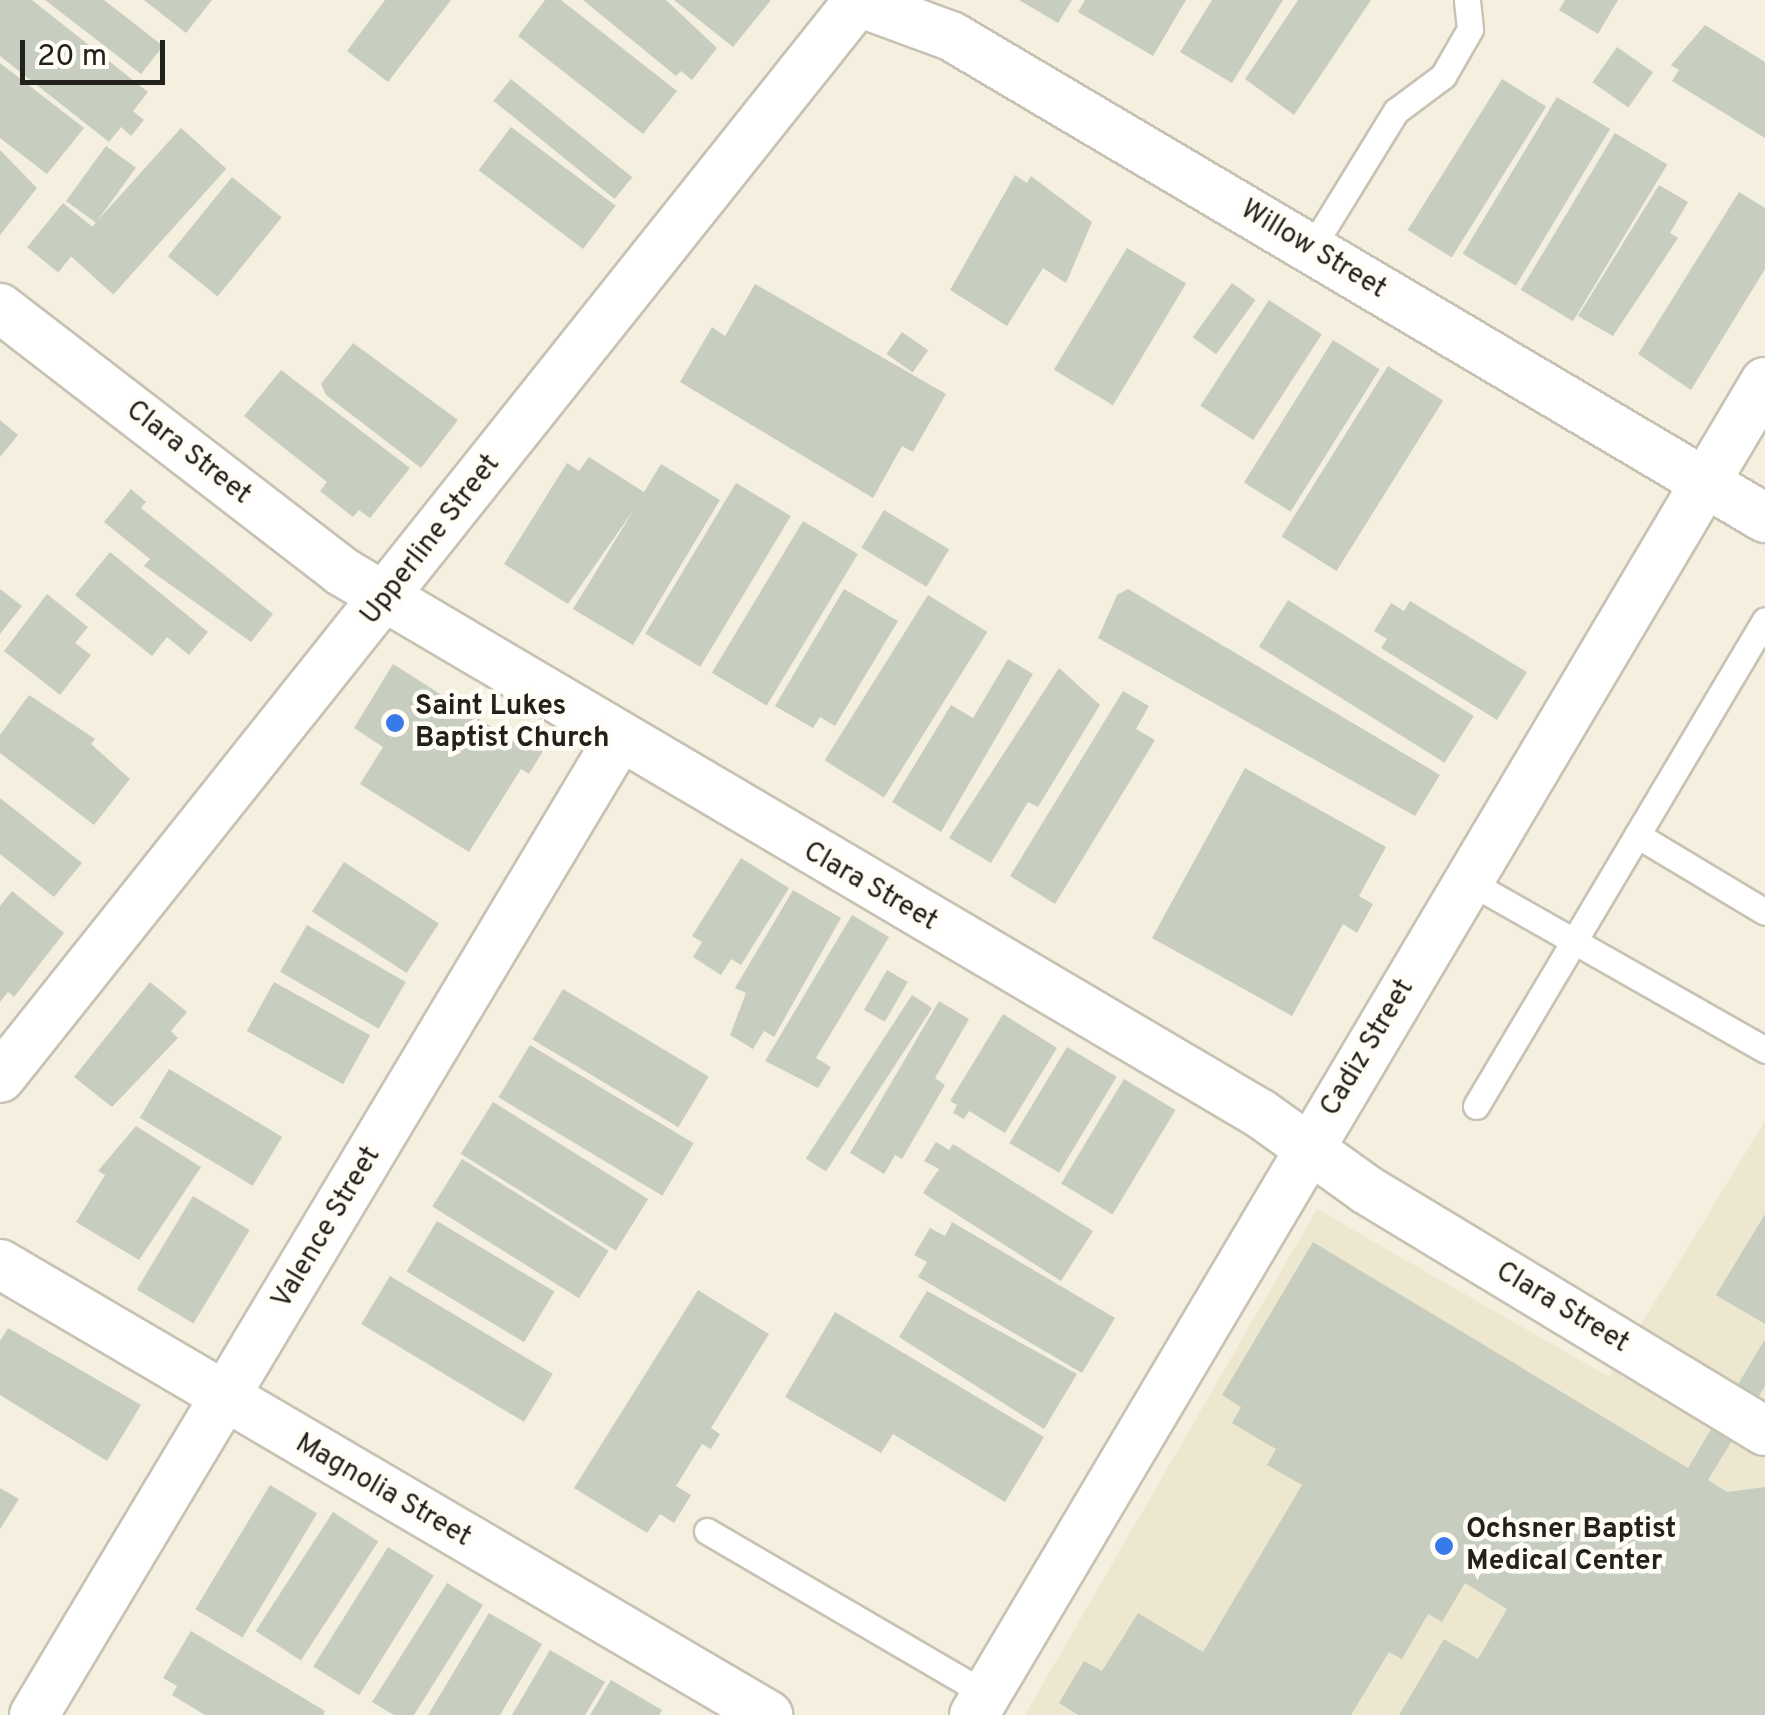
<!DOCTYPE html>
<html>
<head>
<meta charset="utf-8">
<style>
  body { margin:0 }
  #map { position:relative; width:1765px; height:1715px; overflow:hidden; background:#f4efdf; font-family:Overpass,sans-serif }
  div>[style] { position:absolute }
  .built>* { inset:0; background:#eee7cf }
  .building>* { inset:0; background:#c8cebf; transform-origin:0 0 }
  .roads { filter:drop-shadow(2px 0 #c7c2b3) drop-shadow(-2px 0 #c7c2b3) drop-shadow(0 2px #c7c2b3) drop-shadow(0 -2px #c7c2b3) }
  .service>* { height:25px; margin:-12.5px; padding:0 12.5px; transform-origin:12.5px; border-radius:12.5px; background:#fff }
  .minor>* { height:48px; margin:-24px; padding:0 24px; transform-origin:24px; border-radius:24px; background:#fff }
  .dots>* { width:28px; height:28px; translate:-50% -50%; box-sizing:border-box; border:5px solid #fffdf6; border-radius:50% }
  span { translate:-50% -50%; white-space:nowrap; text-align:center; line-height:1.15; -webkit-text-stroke:9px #fffdf6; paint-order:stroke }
  .street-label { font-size:28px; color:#22211b }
  .poi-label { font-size:28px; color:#22211b; font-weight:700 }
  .left { translate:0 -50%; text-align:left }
  .scale { position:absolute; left:20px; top:40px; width:145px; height:45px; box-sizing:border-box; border:5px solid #22211b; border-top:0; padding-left:12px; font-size:30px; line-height:35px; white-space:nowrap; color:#22211b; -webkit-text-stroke:8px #fffdf6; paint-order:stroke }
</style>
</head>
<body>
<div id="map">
  <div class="built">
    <i style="clip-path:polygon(1765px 1121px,1765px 1715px,1025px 1715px,1317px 1209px,1609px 1377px)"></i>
  </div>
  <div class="building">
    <i style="clip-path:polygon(0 0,32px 0,148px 92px,133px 111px,144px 120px,131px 136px,121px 127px,109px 142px,0 56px)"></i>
    <i style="clip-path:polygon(45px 0,104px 0,163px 46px,141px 74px)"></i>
    <i style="clip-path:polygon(144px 0,212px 0,186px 33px)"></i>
    <i style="clip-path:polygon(385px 0,451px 0,388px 82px,347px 51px)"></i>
    <i style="clip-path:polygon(545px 0,561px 0,677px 91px,643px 134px,518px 36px)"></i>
    <i style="clip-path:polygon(583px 0,666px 0,717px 48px,692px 80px,681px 71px,676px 76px)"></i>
    <i style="clip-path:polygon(674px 0,771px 0,733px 47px)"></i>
    <i style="clip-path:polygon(1019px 0,1072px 0,1058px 23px)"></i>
    <i style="clip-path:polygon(1085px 0,1186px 0,1153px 56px,1078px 12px)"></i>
    <i style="clip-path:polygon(1212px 0,1283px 0,1232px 83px,1180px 52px)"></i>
    <i style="clip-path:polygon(1298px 0,1371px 0,1294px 115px,1245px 79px)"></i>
    <i style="clip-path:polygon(1565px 0,1618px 0,1598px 34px,1559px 10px)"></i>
    <i style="clip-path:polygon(1705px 25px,1765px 62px,1765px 138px,1672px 81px,1679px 70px,1671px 65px)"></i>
    <i style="left:1617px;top:47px;width:44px;height:43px;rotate:35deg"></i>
    <i style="clip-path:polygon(0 63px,84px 128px,47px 174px,0 138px)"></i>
    <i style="left:511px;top:79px;width:156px;height:28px;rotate:39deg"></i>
    <i style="left:1502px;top:79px;width:52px;height:178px;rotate:32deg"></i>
    <i style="left:1557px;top:97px;width:62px;height:183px;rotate:31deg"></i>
    <i style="left:511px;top:127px;width:131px;height:54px;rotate:37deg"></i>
    <i style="left:181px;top:128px;width:61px;height:169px;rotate:42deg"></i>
    <i style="left:1615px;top:133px;width:61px;height:183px;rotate:31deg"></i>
    <i style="left:106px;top:146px;width:37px;height:68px;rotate:36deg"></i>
    <i style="clip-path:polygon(0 150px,37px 188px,0 235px)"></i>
    <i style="clip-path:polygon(1015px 175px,1027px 183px,1031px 176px,1092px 222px,1066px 283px,1043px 268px,1007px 326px,950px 290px)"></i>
    <i style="left:232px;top:177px;width:64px;height:102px;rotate:39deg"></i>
    <i style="clip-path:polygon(1659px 185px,1688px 202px,1670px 233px,1678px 238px,1613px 336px,1578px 316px)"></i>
    <i style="clip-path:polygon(1739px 192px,1765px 208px,1765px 269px,1691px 390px,1638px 354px)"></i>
    <i style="left:63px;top:203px;width:40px;height:57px;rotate:39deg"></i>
    <i style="left:1127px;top:248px;width:69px;height:142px;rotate:31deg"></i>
    <i style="left:1232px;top:283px;width:29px;height:67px;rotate:36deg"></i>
    <i style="clip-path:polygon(755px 284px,946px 394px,913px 452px,902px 446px,873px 498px,680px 382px,712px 327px,725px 336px)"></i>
    <i style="left:1269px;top:300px;width:63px;height:126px;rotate:33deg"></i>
    <i style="left:902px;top:332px;width:32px;height:27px;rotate:35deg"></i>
    <i style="left:1333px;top:340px;width:55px;height:168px;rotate:32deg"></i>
    <i style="clip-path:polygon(353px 343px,458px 420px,421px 468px,326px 395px,321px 384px)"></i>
    <i style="left:1388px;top:366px;width:65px;height:201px;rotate:32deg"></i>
    <i style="clip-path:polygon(281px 370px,410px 468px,370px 518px,359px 510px,353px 517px,320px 491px,327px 482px,244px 416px)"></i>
    <i style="clip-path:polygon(0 420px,18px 435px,0 457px)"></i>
    <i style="clip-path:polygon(589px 457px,644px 492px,661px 464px,720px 500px,633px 645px,573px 609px,635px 508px,568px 604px,504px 564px,567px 463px,579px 471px)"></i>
    <i style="left:736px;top:483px;width:64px;height:176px;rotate:31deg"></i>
    <i style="clip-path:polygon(131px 489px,146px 502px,141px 508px,273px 614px,251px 642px,144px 566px,150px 559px,104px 522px)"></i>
    <i style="left:884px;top:510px;width:76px;height:44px;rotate:31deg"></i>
    <i style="left:803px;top:521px;width:64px;height:177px;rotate:31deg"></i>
    <i style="clip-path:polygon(110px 552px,208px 632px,189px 655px,167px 637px,152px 656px,75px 595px)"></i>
    <i style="clip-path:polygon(0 589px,22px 606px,0 634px)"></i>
    <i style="clip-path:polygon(844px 589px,898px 621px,835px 726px,820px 717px,813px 728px,775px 706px)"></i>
    <i style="clip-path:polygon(1128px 589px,1440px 775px,1415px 816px,1098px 638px,1117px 595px)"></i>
    <i style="clip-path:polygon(47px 594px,88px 627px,75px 643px,91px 655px,60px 695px,4px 651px)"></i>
    <i style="left:928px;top:595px;width:70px;height:195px;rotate:32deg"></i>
    <i style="left:1288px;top:600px;width:219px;height:55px;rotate:32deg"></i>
    <i style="clip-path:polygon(1410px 601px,1527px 672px,1497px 720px,1381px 648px,1387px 639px,1374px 631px,1391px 603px,1404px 611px)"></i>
    <i style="clip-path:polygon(1008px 659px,1033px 674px,941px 832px,892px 802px,951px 705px,973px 718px)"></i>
    <i style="clip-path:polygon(393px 664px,517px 743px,521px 737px,543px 751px,529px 774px,521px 769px,469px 852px,360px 784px,383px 747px,354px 728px)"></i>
    <i style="clip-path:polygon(1059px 668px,1100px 705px,1038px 807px,1028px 802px,991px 863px,949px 838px)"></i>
    <i style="clip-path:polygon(1123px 691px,1149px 706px,1136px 729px,1155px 740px,1055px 904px,1010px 876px)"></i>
    <i style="clip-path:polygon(29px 695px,95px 739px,91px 744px,130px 779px,94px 825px,0 753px,0 735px)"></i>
    <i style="clip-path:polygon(1245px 768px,1386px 847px,1359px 896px,1373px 904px,1357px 933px,1343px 924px,1292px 1016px,1152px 938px)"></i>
    <i style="clip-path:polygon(0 798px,82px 863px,54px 897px,0 854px)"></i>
    <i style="clip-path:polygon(741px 858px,789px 888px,741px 965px,731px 959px,721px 975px,693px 957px,702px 942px,692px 936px)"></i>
    <i style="left:344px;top:862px;width:113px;height:59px;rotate:33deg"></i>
    <i style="clip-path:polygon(793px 890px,841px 918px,774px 1037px,764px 1031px,753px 1049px,730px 1035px,746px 993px,735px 988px)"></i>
    <i style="clip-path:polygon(12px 891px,64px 933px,14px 997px,8px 992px,0 1002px,0 906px)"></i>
    <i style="clip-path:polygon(852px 915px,889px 937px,816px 1058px,831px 1067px,818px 1088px,765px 1061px)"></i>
    <i style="left:307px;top:925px;width:114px;height:54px;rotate:30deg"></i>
    <i style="left:887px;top:970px;width:24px;height:46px;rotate:30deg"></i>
    <i style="clip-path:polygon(150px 982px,187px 1012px,171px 1031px,178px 1038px,112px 1107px,74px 1077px)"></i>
    <i style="left:274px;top:982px;width:110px;height:56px;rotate:29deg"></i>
    <i style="left:563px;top:989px;width:170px;height:59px;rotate:31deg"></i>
    <i style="left:912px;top:995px;width:24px;height:195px;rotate:33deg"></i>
    <i style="clip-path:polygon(939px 1001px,969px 1019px,935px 1078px,945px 1085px,902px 1159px,895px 1155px,884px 1174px,850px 1153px)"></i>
    <i style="clip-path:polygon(1003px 1014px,1057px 1048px,1005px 1133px,969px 1111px,964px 1119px,953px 1113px,957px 1105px,950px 1101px)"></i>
    <i style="left:530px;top:1045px;width:191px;height:61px;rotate:31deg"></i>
    <i style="left:1067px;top:1047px;width:58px;height:112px;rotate:31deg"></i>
    <i style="left:169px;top:1069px;width:132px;height:57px;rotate:31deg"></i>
    <i style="left:1124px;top:1079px;width:60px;height:122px;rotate:31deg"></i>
    <i style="left:493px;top:1102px;width:183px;height:61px;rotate:32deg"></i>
    <i style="clip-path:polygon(136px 1126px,201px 1167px,139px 1260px,76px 1222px,105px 1175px,98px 1171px)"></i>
    <i style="clip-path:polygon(936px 1142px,949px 1150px,953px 1144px,1093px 1231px,1061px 1281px,923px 1193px,939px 1169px,924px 1161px)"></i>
    <i style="left:462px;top:1159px;width:173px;height:56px;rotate:32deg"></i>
    <i style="left:193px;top:1196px;width:66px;height:109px;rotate:31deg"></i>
    <i style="clip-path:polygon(1765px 1214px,1765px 1324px,1716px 1295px)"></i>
    <i style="left:437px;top:1221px;width:137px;height:59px;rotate:31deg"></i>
    <i style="clip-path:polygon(952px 1222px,1115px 1318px,1082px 1373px,918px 1277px,927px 1262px,914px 1255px,930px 1228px,945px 1236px)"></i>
    <i style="clip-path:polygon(1313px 1242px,1688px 1468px,1765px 1339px,1765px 1386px,1708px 1480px,1727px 1492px,1765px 1487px,1765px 1715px,1399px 1715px,1444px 1639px,1478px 1659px,1507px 1609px,1465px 1583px,1442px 1622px,1428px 1614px,1402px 1659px,1389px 1652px,1351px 1715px,1078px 1715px,1059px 1703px,1084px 1661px,1102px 1671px,1138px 1613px,1203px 1652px,1302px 1485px,1267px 1465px,1276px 1449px,1232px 1423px,1241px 1407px,1222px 1395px)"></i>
    <i style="left:390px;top:1276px;width:190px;height:56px;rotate:31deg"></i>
    <i style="clip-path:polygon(698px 1290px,769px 1334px,711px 1428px,720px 1434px,711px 1449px,702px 1444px,676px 1486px,691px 1495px,674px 1523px,660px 1514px,647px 1533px,574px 1488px)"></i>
    <i style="clip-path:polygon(927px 1291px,1077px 1374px,1044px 1429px,899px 1337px)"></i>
    <i style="clip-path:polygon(835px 1312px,1044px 1437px,1005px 1502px,893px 1434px,881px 1453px,785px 1397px)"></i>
    <i style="clip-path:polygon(8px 1328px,141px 1405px,107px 1461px,0 1395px,0 1341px)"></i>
    <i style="left:270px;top:1485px;width:55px;height:145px;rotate:31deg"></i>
    <i style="clip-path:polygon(0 1488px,19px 1499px,0 1529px)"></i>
    <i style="left:333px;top:1512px;width:54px;height:142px;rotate:33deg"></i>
    <i style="left:388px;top:1547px;width:54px;height:141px;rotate:32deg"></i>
    <i style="clip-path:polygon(447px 1583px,483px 1605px,414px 1715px,394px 1715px,372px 1702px)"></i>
    <i style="clip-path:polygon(489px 1613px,542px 1644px,500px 1715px,428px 1715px)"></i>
    <i style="clip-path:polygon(191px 1631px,325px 1711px,323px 1715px,205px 1715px,172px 1695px,177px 1686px,163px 1678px)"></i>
    <i style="clip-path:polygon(550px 1650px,605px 1682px,585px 1715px,512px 1715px)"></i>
    <i style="clip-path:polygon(611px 1680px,662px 1710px,659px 1715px,590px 1715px)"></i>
  </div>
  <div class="roads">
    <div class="service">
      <i style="left:1311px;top:249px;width:162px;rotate:-58.4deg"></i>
      <i style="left:1396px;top:111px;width:59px;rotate:-36.7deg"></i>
      <i style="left:1443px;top:76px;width:54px;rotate:-60.1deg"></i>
      <i style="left:1470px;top:29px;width:29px;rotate:-96deg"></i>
      <i style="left:1637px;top:835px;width:149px;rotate:31deg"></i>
      <i style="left:1468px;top:881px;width:342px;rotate:29.6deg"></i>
      <i style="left:1476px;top:1106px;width:565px;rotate:-59.26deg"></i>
      <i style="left:707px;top:1531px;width:323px;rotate:30.3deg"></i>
    </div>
    <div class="minor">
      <i style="left:853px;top:0;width:104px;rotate:20.2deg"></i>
      <i style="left:951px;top:36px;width:946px;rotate:30.63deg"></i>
      <i style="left:0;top:308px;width:431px;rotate:37.6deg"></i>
      <i style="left:341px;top:571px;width:1068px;rotate:30.55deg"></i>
      <i style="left:1261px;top:1114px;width:130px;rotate:35.6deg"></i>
      <i style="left:1367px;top:1190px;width:465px;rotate:31.2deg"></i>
      <i style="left:0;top:1078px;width:1378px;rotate:-51.45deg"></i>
      <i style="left:0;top:1264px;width:891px;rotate:30.42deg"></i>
      <i style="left:34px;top:1715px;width:1137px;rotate:-59.08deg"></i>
      <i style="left:974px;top:1715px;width:1550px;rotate:-59.32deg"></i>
    </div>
  </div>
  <div class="dots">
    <i style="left:395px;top:723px;background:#367be9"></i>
    <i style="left:1444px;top:1546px;background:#367be9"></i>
  </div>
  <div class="street-label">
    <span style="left:1313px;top:250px;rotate:31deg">Willow Street</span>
    <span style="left:188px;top:453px;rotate:38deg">Clara Street</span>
    <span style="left:431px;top:540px;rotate:-52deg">Upperline Street</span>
    <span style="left:870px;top:887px;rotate:30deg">Clara Street</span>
    <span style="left:1368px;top:1048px;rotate:-59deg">Cadiz Street</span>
    <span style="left:327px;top:1228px;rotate:-59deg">Valence Street</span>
    <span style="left:1562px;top:1308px;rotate:31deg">Clara Street</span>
    <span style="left:383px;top:1491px;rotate:30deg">Magnolia Street</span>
  </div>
  <div class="poi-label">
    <span class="left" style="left:415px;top:723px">Saint Lukes<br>Baptist Church</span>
    <span class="left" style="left:1466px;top:1546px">Ochsner Baptist<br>Medical Center</span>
  </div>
  <div class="scale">20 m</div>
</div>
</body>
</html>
